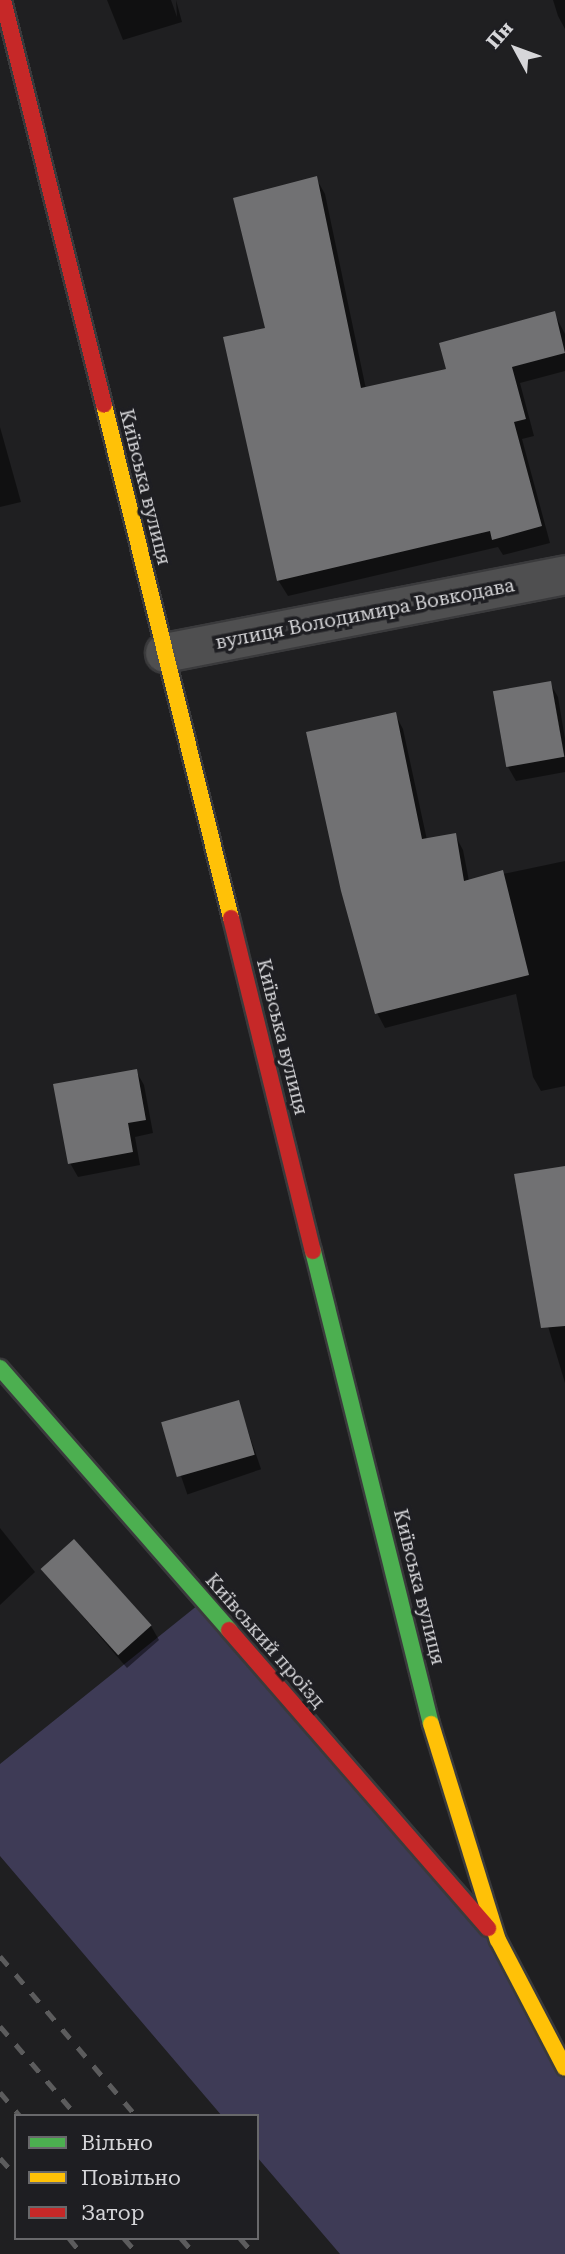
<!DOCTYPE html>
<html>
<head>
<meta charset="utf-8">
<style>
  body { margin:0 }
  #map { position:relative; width:565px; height:2254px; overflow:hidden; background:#1f1f21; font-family:"Roboto Serif",serif }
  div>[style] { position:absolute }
  .green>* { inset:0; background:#3e3b56 }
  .shadow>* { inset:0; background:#0007; transform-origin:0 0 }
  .building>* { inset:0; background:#717173; transform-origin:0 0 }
  .roads { filter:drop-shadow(2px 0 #3a3a3c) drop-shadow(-2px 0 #3a3a3c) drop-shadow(0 2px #3a3a3c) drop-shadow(0 -2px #3a3a3c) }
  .street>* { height:38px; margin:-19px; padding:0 19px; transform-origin:19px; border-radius:19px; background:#4f4f50 }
  .fast>* { height:16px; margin:-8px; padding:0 8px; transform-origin:8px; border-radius:8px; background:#4caf50 }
  .slow>* { height:16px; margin:-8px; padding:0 8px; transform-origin:8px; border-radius:8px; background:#ffc107 }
  .jam>* { height:16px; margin:-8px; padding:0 8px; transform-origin:8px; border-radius:8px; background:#c62828 }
  .rail>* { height:5px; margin-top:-2.5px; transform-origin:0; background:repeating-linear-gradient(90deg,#5c5c5d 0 12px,transparent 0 24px) }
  span { translate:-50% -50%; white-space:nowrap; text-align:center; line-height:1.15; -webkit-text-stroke:7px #1e1e22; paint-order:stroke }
  .street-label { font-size:19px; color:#d6d6d9 }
  .legend { position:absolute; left:14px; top:2114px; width:245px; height:126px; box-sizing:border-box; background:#1e1e22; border:2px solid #68686b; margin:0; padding:9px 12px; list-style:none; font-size:21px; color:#d6d6d9 }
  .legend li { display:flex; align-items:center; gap:14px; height:35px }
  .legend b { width:35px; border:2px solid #68686b }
  .north { position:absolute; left:481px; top:14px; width:70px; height:70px; -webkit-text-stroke:5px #1e1e22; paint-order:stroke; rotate:311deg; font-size:19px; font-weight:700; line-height:28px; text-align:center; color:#d6d6d9 }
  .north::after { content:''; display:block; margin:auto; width:24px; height:32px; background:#d6d6d9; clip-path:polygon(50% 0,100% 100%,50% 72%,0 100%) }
</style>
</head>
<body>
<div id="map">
  <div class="green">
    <i style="clip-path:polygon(203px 1601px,498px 1940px,565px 2068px,565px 2254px,340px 2254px,257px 2157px,257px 2116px,222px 2116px,0 1856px,0 1764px)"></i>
  </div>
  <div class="shadow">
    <i style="clip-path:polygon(107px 0,171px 0,177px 17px,176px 0,182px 22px,123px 40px)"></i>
    <i style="clip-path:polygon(553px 0,565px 0,565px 29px,558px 16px)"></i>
    <i style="clip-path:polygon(316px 178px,325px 194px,366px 389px,448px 370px,554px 313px,565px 334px,565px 371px,520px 383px,534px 436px,522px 439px,550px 543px,503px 555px,498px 547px,288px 596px,278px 580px,267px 330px)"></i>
    <i style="clip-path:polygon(0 427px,21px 502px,0 507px)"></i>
    <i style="clip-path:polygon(550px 683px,558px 697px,565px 739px,565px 772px,516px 781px,508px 767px)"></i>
    <i style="clip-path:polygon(395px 714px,403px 729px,427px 840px,455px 835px,463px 850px,469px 881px,565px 861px,565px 1086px,541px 1091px,533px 1077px,516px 994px,385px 1028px,377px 1013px)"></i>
    <i style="clip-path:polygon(136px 1071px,144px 1085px,153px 1133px,135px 1137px,140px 1165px,78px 1177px,70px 1163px)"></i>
    <i style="clip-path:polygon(565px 1167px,565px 1383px,535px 1283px)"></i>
    <i style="left:238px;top:1402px;width:71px;height:78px;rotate:71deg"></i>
    <i style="clip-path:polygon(0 1528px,35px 1572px,0 1605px)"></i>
    <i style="clip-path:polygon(43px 1570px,151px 1626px,159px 1640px,127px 1668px)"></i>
  </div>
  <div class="building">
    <i style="clip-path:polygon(317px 176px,361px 388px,446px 369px,439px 343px,555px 311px,565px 353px,512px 367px,526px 419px,514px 422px,542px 526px,492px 540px,490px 531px,277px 581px,223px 337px,265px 328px,233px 198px)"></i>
    <i style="left:551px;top:681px;width:77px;height:59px;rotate:80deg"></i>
    <i style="clip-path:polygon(396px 712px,422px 839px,456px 833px,464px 881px,503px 870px,529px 975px,375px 1014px,341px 891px,306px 732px)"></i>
    <i style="clip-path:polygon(137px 1069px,146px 1120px,128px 1123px,133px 1152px,68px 1164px,53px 1084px)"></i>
    <i style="clip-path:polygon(565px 1166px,565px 1326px,541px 1328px,514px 1174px)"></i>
    <i style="left:239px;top:1400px;width:57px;height:81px;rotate:74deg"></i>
    <i style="left:74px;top:1539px;width:116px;height:45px;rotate:48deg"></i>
  </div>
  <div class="roads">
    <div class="street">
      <i style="left:165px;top:653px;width:408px;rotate:-11deg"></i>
    </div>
    <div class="fast">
      <i style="left:313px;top:1251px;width:487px;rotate:76deg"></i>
      <i style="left:0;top:1368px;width:348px;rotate:48.8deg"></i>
    </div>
    <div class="slow">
      <i style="left:104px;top:405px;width:528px;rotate:76.1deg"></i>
      <i style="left:431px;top:1724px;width:226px;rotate:72.8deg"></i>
      <i style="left:498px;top:1940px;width:144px;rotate:62.4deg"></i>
    </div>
    <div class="jam">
      <i style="left:3px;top:0;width:417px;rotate:76deg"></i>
      <i style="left:231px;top:918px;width:343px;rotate:76.2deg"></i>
      <i style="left:229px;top:1630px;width:395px;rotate:49deg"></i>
    </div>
  </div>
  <div class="rail">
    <i style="left:0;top:1956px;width:210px;rotate:49.6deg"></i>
    <i style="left:0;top:2026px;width:118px;rotate:49.5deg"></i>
    <i style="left:0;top:2092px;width:31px;rotate:50deg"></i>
    <i style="left:0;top:2158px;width:24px;rotate:48deg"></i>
    <i style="left:69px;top:2238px;width:21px;rotate:51deg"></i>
    <i style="left:124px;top:2238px;width:21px;rotate:49deg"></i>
    <i style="left:181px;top:2238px;width:21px;rotate:49deg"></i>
    <i style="left:240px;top:2238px;width:21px;rotate:49deg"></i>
  </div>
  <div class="street-label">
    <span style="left:145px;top:487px;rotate:76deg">Київська вулиця</span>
    <span style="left:365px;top:614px;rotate:-11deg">вулиця Володимира Вовкодава</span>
    <span style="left:282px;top:1037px;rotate:76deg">Київська вулиця</span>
    <span style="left:419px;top:1587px;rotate:76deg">Київська вулиця</span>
    <span style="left:265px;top:1641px;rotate:49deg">Київський проїзд</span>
  </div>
  <ul class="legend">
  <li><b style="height:9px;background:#4caf50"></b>Вільно</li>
  <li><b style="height:9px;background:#ffc107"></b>Повільно</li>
  <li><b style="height:9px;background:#c62828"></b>Затор</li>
  </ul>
  <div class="north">Пн</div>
</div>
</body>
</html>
